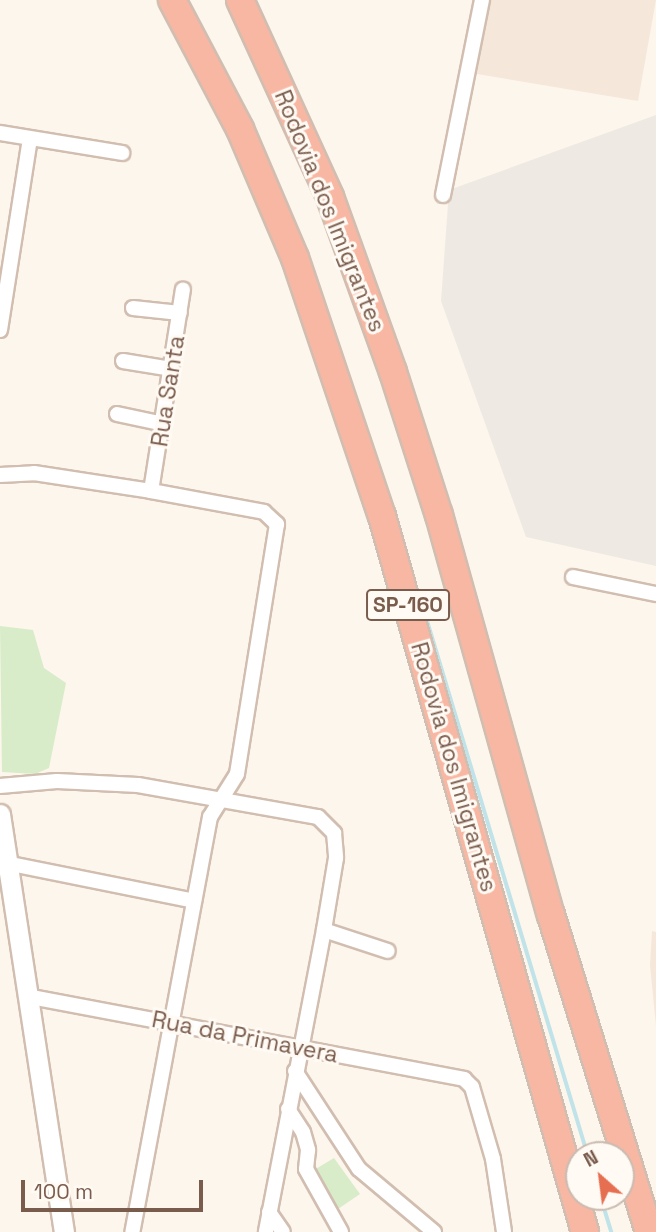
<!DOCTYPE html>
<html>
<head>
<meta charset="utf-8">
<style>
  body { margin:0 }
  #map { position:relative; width:656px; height:1232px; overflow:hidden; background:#fdf6ec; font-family:"Space Grotesk",sans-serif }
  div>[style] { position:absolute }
  .residential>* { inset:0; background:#f5e8da }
  .industrial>* { inset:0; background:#efe9e4 }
  .green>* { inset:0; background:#d8ecc9 }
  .stream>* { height:3.5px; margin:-1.75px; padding:0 1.75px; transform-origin:1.75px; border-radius:1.75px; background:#bfe3e8 }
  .roads { filter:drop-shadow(2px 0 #d1beb0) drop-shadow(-2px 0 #d1beb0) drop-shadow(0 2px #d1beb0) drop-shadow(0 -2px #d1beb0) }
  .street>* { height:14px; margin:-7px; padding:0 7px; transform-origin:7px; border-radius:7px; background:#fff }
  .secondary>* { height:19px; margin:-9.5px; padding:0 9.5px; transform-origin:9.5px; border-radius:9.5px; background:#fff }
  .highway>* { height:26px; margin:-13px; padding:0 13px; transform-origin:13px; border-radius:13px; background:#f7b7a3 }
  span { translate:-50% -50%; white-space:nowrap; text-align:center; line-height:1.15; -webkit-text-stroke:6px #fffaf3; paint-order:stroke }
  .shield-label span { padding:2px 5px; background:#fffaf3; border:2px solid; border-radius:5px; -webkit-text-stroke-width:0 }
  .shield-label { font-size:21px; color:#7a5c4d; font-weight:700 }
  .street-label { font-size:23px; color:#7a5c4d }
  .north { position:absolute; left:565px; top:1141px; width:70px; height:70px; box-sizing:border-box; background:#fffaf3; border:2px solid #cabbb1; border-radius:50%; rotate:332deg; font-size:19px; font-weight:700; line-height:28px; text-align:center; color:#7a5c4d }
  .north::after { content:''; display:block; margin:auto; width:24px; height:32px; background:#e76f51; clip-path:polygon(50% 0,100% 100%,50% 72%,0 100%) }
  .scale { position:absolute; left:21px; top:1180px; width:182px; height:32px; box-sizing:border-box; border:4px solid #7a5c4d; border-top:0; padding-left:9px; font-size:21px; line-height:24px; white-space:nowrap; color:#7a5c4d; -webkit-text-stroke:5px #fffaf3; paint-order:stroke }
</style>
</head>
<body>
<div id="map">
  <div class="residential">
    <i style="clip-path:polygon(487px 0,656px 0,638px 101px,477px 74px)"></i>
    <i style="clip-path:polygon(652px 931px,656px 932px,656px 1026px,650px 965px)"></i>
  </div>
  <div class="industrial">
    <i style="clip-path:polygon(656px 115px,656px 566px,526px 537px,441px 301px,449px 190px)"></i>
  </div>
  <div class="green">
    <i style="clip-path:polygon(0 626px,33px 630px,44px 668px,66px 683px,49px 768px,35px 774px,2px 772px)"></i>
    <i style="clip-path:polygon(334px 1158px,360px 1194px,338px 1209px,314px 1170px)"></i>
  </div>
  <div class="stream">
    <i style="left:423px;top:606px;width:573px;rotate:73.27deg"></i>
    <i style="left:601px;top:1197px;width:37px;rotate:73deg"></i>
  </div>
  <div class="roads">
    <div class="street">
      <i style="left:0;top:133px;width:124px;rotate:9.3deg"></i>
      <i style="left:443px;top:195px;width:199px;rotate:-78.7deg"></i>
      <i style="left:133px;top:308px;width:47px;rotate:6.1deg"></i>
      <i style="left:0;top:330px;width:194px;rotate:-81.1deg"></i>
      <i style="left:123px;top:361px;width:50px;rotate:9.3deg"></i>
      <i style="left:117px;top:414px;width:48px;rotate:12deg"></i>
      <i style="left:0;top:475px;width:34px;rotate:-3deg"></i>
      <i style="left:34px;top:473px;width:118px;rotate:8.7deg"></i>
      <i style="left:151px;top:491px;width:115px;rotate:10.5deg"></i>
      <i style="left:264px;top:512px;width:18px;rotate:43deg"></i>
      <i style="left:277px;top:524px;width:253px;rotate:99.1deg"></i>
      <i style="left:237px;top:774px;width:51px;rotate:122.1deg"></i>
      <i style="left:210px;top:817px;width:422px;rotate:100.6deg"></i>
      <i style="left:151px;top:491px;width:204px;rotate:-81deg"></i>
      <i style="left:573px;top:577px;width:85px;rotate:11.6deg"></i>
      <i style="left:0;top:786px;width:57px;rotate:-5deg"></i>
      <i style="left:57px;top:781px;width:81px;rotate:2.8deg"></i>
      <i style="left:138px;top:785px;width:183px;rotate:10.1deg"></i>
      <i style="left:318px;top:817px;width:23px;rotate:45deg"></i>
      <i style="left:334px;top:833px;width:25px;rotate:85deg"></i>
      <i style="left:336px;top:858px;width:73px;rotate:99.5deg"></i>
      <i style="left:324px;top:930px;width:308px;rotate:100.9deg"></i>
      <i style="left:6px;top:863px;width:192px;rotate:11.4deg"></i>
      <i style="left:324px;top:930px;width:67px;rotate:18.2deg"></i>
      <i style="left:26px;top:996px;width:446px;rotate:10.7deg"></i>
      <i style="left:464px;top:1079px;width:11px;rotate:45deg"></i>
      <i style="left:472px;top:1087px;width:75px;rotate:73.7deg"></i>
      <i style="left:493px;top:1159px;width:74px;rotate:81.4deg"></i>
      <i style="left:295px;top:1071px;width:117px;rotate:56.9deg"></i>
      <i style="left:359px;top:1169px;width:98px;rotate:40deg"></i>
      <i style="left:288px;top:1109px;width:27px;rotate:57deg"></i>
      <i style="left:303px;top:1132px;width:19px;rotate:74deg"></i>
      <i style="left:308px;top:1150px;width:19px;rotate:96deg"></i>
      <i style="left:306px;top:1169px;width:72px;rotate:60.9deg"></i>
      <i style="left:269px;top:1212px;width:24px;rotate:55deg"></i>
    </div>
    <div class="secondary">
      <i style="left:0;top:814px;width:423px;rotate:81.3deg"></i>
    </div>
    <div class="highway">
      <i style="left:172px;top:0;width:146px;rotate:62.2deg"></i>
      <i style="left:240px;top:129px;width:140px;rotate:66.9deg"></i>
      <i style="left:295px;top:258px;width:272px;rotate:71.4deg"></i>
      <i style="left:382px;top:516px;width:744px;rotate:74.17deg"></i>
      <i style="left:240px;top:0;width:217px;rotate:65.4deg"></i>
      <i style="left:330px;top:197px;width:186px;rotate:70.2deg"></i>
      <i style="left:393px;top:372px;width:150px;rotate:72.2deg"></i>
      <i style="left:439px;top:515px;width:415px;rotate:74.4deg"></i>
      <i style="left:551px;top:915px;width:332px;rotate:72.8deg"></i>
    </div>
  </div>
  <div class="shield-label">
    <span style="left:408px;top:605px">SP-160</span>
  </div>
  <div class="street-label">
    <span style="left:330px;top:211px;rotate:68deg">Rodovia dos Imigrantes</span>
    <span style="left:168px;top:391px;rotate:-81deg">Rua Santa</span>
    <span style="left:454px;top:767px;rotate:74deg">Rodovia dos Imigrantes</span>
    <span style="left:245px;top:1037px;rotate:11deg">Rua da Primavera</span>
  </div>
  <div class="north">N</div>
  <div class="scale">100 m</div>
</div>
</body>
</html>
